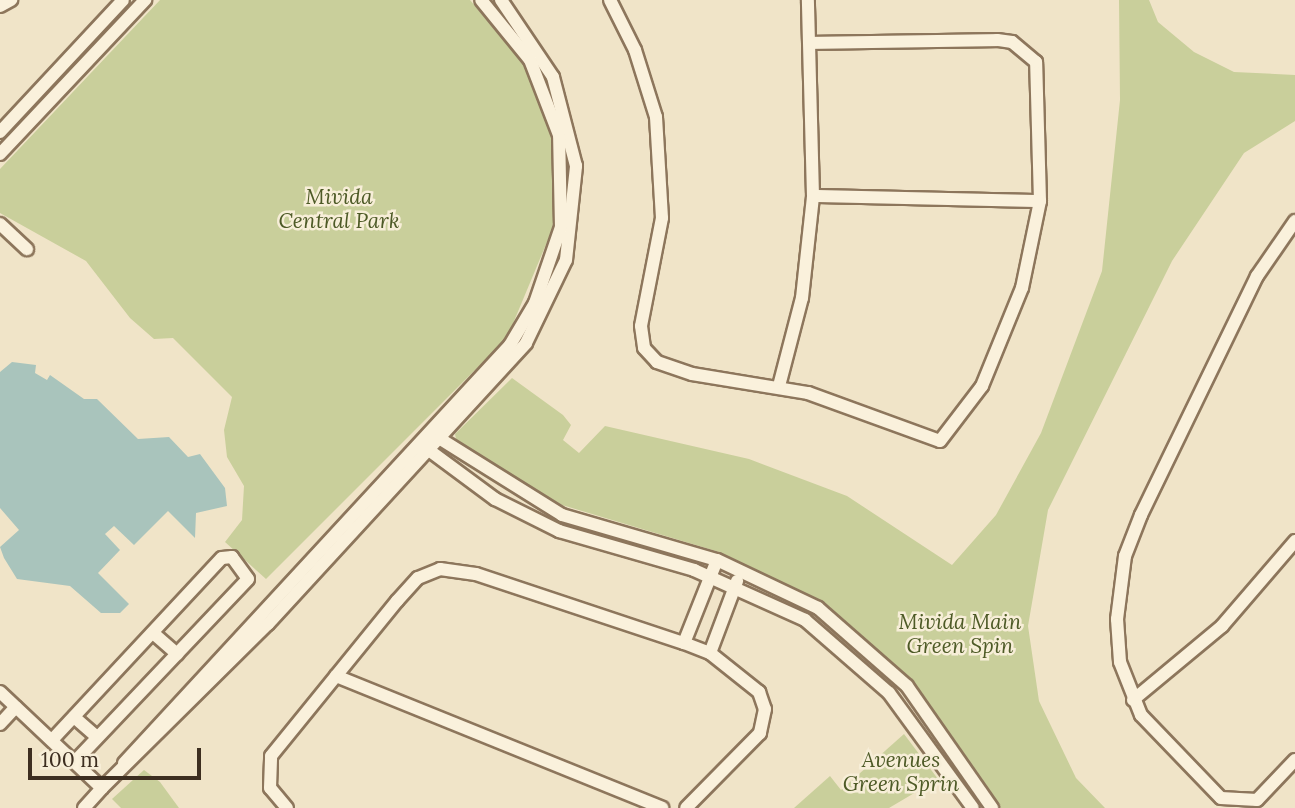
<!DOCTYPE html>
<html>
<head>
<meta charset="utf-8">
<style>
  body { margin:0 }
  #map { position:relative; width:1295px; height:808px; overflow:hidden; background:#f0e4c8; font-family:Lora,serif }
  div>[style] { position:absolute }
  .green>* { inset:0; background:#c9cf9b }
  .water>* { inset:0; background:#a9c4bc }
  .roads { filter:drop-shadow(2px 0 #8d765c) drop-shadow(-2px 0 #8d765c) drop-shadow(0 2px #8d765c) drop-shadow(0 -2px #8d765c) }
  .minor>* { height:12px; margin:-6px; padding:0 6px; transform-origin:6px; border-radius:6px; background:#faf1dc }
  span { translate:-50% -50%; white-space:nowrap; text-align:center; line-height:1.15; -webkit-text-stroke:5px #f7eed8; paint-order:stroke }
  .park-label { font-size:21px; color:#4d5a26; font-style:italic }
  .scale { position:absolute; left:28px; top:748px; width:173px; height:32px; box-sizing:border-box; border:4px solid #3d2e20; border-top:0; padding-left:9px; font-size:21px; line-height:24px; white-space:nowrap; color:#3d2e20; -webkit-text-stroke:5px #f7eed8; paint-order:stroke }
</style>
</head>
<body>
<div id="map">
  <div class="green">
    <i style="clip-path:polygon(160px 0,470px 0,527px 68px,554px 143px,558px 186px,552px 230px,507px 338px,266px 579px,225px 542px,242px 520px,244px 486px,227px 457px,224px 430px,232px 397px,173px 338px,154px 339px,130px 318px,86px 261px,0 213px,0 169px)"></i>
    <i style="clip-path:polygon(1119px 0,1149px 0,1158px 22px,1194px 52px,1234px 72px,1295px 75px,1295px 121px,1244px 153px,1172px 261px,1048px 510px,1028px 626px,1039px 701px,1076px 778px,1105px 808px,997px 808px,919px 691px,822px 602px,719px 552px,562px 505px,457px 444px,455px 434px,512px 378px,563px 415px,571px 425px,563px 440px,579px 453px,605px 426px,749px 459px,847px 496px,952px 565px,996px 515px,1041px 433px,1102px 271px,1120px 100px)"></i>
    <i style="clip-path:polygon(904px 734px,938px 779px,889px 808px,794px 808px,830px 776px,841px 790px)"></i>
    <i style="clip-path:polygon(144px 770px,160px 782px,179px 808px,121px 808px,112px 799px)"></i>
  </div>
  <div class="water">
    <i style="clip-path:polygon(12px 362px,36px 365px,35px 373px,47px 380px,50px 375px,84px 399px,97px 399px,138px 439px,169px 437px,188px 457px,200px 454px,225px 488px,227px 506px,196px 513px,195px 538px,168px 511px,134px 545px,114px 526px,105px 534px,120px 550px,98px 573px,129px 604px,120px 613px,101px 613px,70px 586px,17px 579px,4px 558px,0 547px,19px 530px,0 508px,0 372px)"></i>
  </div>
  <div class="roads">
    <div class="minor">
      <i style="left:610px;top:0;width:56px;rotate:63.4deg"></i>
      <i style="left:635px;top:50px;width:70px;rotate:72.6deg"></i>
      <i style="left:656px;top:117px;width:101px;rotate:86.6deg"></i>
      <i style="left:662px;top:218px;width:110px;rotate:101deg"></i>
      <i style="left:641px;top:326px;width:22px;rotate:82deg"></i>
      <i style="left:644px;top:348px;width:19px;rotate:47deg"></i>
      <i style="left:657px;top:362px;width:37px;rotate:19deg"></i>
      <i style="left:692px;top:374px;width:118px;rotate:9.3deg"></i>
      <i style="left:808px;top:393px;width:140px;rotate:20deg"></i>
      <i style="left:940px;top:441px;width:69px;rotate:-52.6deg"></i>
      <i style="left:982px;top:386px;width:106px;rotate:-67.8deg"></i>
      <i style="left:1022px;top:288px;width:89px;rotate:-78.3deg"></i>
      <i style="left:1040px;top:201px;width:139px;rotate:-91.6deg"></i>
      <i style="left:1036px;top:62px;width:31px;rotate:-140deg"></i>
      <i style="left:1012px;top:42px;width:15px;rotate:-172deg"></i>
      <i style="left:997px;top:40px;width:185px;rotate:179.1deg"></i>
      <i style="left:0;top:6px;width:13px;rotate:-29deg"></i>
      <i style="left:0;top:132px;width:180px;rotate:-47deg"></i>
      <i style="left:0;top:154px;width:212px;rotate:-46.7deg"></i>
      <i style="left:813px;top:196px;width:227px;rotate:1.3deg"></i>
      <i style="left:1295px;top:221px;width:67px;rotate:124.6deg"></i>
      <i style="left:1257px;top:276px;width:266px;rotate:115.9deg"></i>
      <i style="left:1141px;top:515px;width:44px;rotate:111.3deg"></i>
      <i style="left:1125px;top:556px;width:64px;rotate:97.2deg"></i>
      <i style="left:1117px;top:619px;width:43px;rotate:86deg"></i>
      <i style="left:1120px;top:662px;width:57px;rotate:68.4deg"></i>
      <i style="left:1141px;top:715px;width:115px;rotate:46.1deg"></i>
      <i style="left:1221px;top:798px;width:36px;rotate:3deg"></i>
      <i style="left:1257px;top:800px;width:55px;rotate:-46.5deg"></i>
      <i style="left:0;top:224px;width:37px;rotate:43deg"></i>
      <i style="left:779px;top:386px;width:91px;rotate:-75.4deg"></i>
      <i style="left:802px;top:298px;width:103px;rotate:-83.8deg"></i>
      <i style="left:813px;top:196px;width:196px;rotate:-91.5deg"></i>
      <i style="left:434px;top:435px;width:151px;rotate:32deg"></i>
      <i style="left:562px;top:515px;width:161px;rotate:16.2deg"></i>
      <i style="left:717px;top:560px;width:112px;rotate:25.4deg"></i>
      <i style="left:818px;top:608px;width:118px;rotate:41.2deg"></i>
      <i style="left:907px;top:686px;width:149px;rotate:55.1deg"></i>
      <i style="left:422px;top:445px;width:91px;rotate:36.5deg"></i>
      <i style="left:495px;top:499px;width:72px;rotate:26.6deg"></i>
      <i style="left:559px;top:531px;width:141px;rotate:16.1deg"></i>
      <i style="left:694px;top:570px;width:122px;rotate:24.2deg"></i>
      <i style="left:805px;top:620px;width:111px;rotate:41deg"></i>
      <i style="left:889px;top:693px;width:142px;rotate:53.9deg"></i>
      <i style="left:153px;top:633px;width:32px;rotate:41deg"></i>
      <i style="left:684px;top:643px;width:89px;rotate:-68.3deg"></i>
      <i style="left:710px;top:653px;width:77px;rotate:-69.4deg"></i>
      <i style="left:336px;top:676px;width:352px;rotate:22deg"></i>
      <i style="left:0;top:692px;width:140px;rotate:43.3deg"></i>
      <i style="left:102px;top:788px;width:233px;rotate:-44.7deg"></i>
      <i style="left:268px;top:624px;width:381px;rotate:-47.4deg"></i>
      <i style="left:526px;top:343px;width:92px;rotate:-64.3deg"></i>
      <i style="left:566px;top:260px;width:95px;rotate:-83.9deg"></i>
      <i style="left:576px;top:166px;width:92px;rotate:-104.5deg"></i>
      <i style="left:553px;top:77px;width:93px;rotate:-124deg"></i>
      <i style="left:1133px;top:700px;width:116px;rotate:-39.7deg"></i>
      <i style="left:1222px;top:626px;width:112px;rotate:-49.3deg"></i>
      <i style="left:74px;top:717px;width:30px;rotate:41deg"></i>
      <i style="left:0;top:724px;width:23px;rotate:-47deg"></i>
      <i style="left:52px;top:740px;width:249px;rotate:-47deg"></i>
      <i style="left:222px;top:558px;width:10px;rotate:-6deg"></i>
      <i style="left:232px;top:557px;width:27px;rotate:54deg"></i>
      <i style="left:248px;top:579px;width:251px;rotate:133.5deg"></i>
      <i style="left:124px;top:763px;width:569px;rotate:-47.28deg"></i>
      <i style="left:510px;top:345px;width:49px;rotate:-59.2deg"></i>
      <i style="left:535px;top:303px;width:80px;rotate:-71.1deg"></i>
      <i style="left:561px;top:227px;width:92px;rotate:-91.2deg"></i>
      <i style="left:559px;top:135px;width:80px;rotate:-111.1deg"></i>
      <i style="left:530px;top:60px;width:77px;rotate:-129.2deg"></i>
      <i style="left:84px;top:808px;width:27px;rotate:-48deg"></i>
      <i style="left:287px;top:808px;width:26px;rotate:-130deg"></i>
      <i style="left:270px;top:788px;width:32px;rotate:-88deg"></i>
      <i style="left:271px;top:756px;width:200px;rotate:-50.9deg"></i>
      <i style="left:397px;top:601px;width:31px;rotate:-48deg"></i>
      <i style="left:418px;top:578px;width:24px;rotate:-22deg"></i>
      <i style="left:440px;top:569px;width:36px;rotate:8deg"></i>
      <i style="left:476px;top:574px;width:219px;rotate:18.4deg"></i>
      <i style="left:684px;top:643px;width:28px;rotate:21deg"></i>
      <i style="left:710px;top:653px;width:63px;rotate:38.5deg"></i>
      <i style="left:759px;top:692px;width:18px;rotate:71deg"></i>
      <i style="left:765px;top:709px;width:25px;rotate:102deg"></i>
      <i style="left:760px;top:733px;width:105px;rotate:134.6deg"></i>
    </div>
  </div>
  <div class="park-label">
    <span style="left:339px;top:209px">Mivida<br>Central Park</span>
    <span style="left:960px;top:634px">Mivida Main<br>Green Spin</span>
    <span style="left:901px;top:772px">Avenues<br>Green Sprin</span>
  </div>
  <div class="scale">100 m</div>
</div>
</body>
</html>
